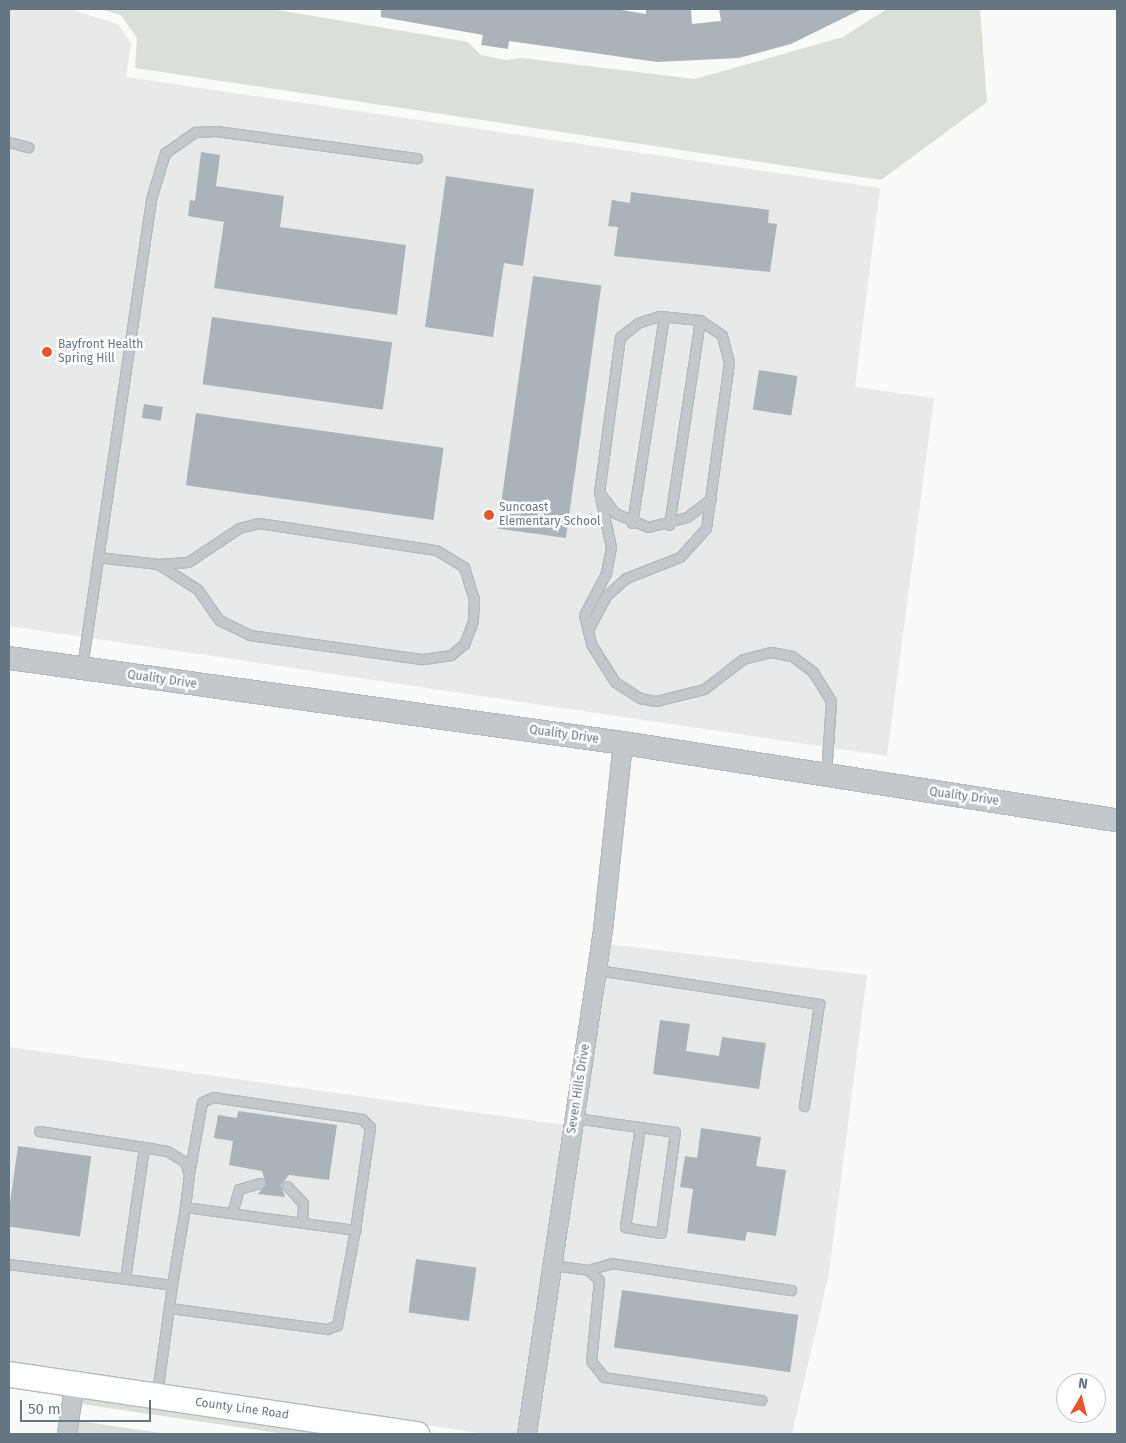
<!DOCTYPE html>
<html>
<head>
<meta charset="utf-8">
<style>
  body { margin:0 }
  #map { position:relative; width:1126px; height:1443px; overflow:hidden; background:#fafaf8; font-family:"Fira Sans",sans-serif }
  div>[style] { position:absolute }
  .built>* { inset:0; background:#e8e9e9 }
  .green>* { inset:0; background:#dadfd7 }
  .building>* { inset:0; background:#aab3b9; transform-origin:0 0 }
  .roads { filter:drop-shadow(1px 0 #b3babf) drop-shadow(-1px 0 #b3babf) drop-shadow(0 1px #b3babf) drop-shadow(0 -1px #b3babf) }
  .service>* { height:9px; margin:-4.5px; padding:0 4.5px; transform-origin:4.5px; border-radius:4.5px; background:#c3c8cc }
  .minor>* { height:18px; margin:-9px; padding:0 9px; transform-origin:9px; border-radius:9px; background:#c3c8cc }
  .tertiary>* { height:22px; margin:-11px; padding:0 11px; transform-origin:11px; border-radius:11px; background:#c3c8cc }
  .secondary>* { height:25px; margin:-12.5px; padding:0 12.5px; transform-origin:12.5px; border-radius:12.5px; background:#fff }
  .dots>* { width:14px; height:14px; translate:-50% -50%; box-sizing:border-box; border:2px solid #fff; border-radius:50% }
  span { translate:-50% -50%; white-space:nowrap; text-align:center; line-height:1.15; -webkit-text-stroke:5px #fff; paint-order:stroke }
  .poi-label { font-size:12px; color:#657683 }
  .left { translate:0 -50%; text-align:left }
  .street-label { font-size:12px; color:#657683 }
  .frame { position:absolute; inset:0; border:10px solid #657683; pointer-events:none }
  .north { position:absolute; left:1056px; top:1373px; width:50px; height:50px; box-sizing:border-box; background:#fff; border:1px solid #c1c8cd; border-radius:50%; rotate:8deg; font-size:14px; font-weight:700; line-height:20px; text-align:center; color:#657683 }
  .north::after { content:''; display:block; margin:auto; width:18px; height:22px; background:#e4572e; clip-path:polygon(50% 0,100% 100%,50% 72%,0 100%) }
  .scale { position:absolute; left:20px; top:1400px; width:131px; height:22px; box-sizing:border-box; border:2px solid #657683; border-top:0; padding-left:6px; font-size:15px; line-height:18px; white-space:nowrap; color:#657683; -webkit-text-stroke:4px #fff; paint-order:stroke }
</style>
</head>
<body>
<div id="map">
  <div class="built">
    <i style="clip-path:polygon(9px 9px,70px 9px,118px 24px,131px 43px,126px 77px,880px 188px,855px 387px,934px 398px,887px 756px,9px 626px)"></i>
    <i style="clip-path:polygon(600px 943px,867px 975px,829px 1273px,792px 1434px,486px 1434px,9px 1364px,9px 1047px,572px 1126px)"></i>
  </div>
  <div class="green">
    <i style="clip-path:polygon(100px 9px,271px 9px,468px 42px,481px 55px,506px 60px,522px 58px,695px 79px,843px 37px,887px 9px,980px 9px,987px 102px,881px 180px,135px 68px,137px 38px,121px 15px)"></i>
    <i style="clip-path:polygon(69px 1393px,347px 1434px,285px 1434px,68px 1402px)"></i>
    <i style="clip-path:polygon(66px 1419px,167px 1434px,64px 1434px)"></i>
  </div>
  <div class="building">
    <i style="clip-path:polygon(381px 9px,616px 9px,646px 14px,646px 9px,691px 9px,692px 24px,721px 21px,719px 9px,862px 9px,791px 44px,739px 58px,657px 62px,509px 41px,508px 49px,481px 45px,483px 35px,381px 17px)"></i>
    <i style="clip-path:polygon(201px 152px,220px 155px,216px 186px,284px 196px,280px 227px,406px 245px,397px 315px,214px 288px,224px 222px,188px 216px,190px 200px,195px 201px)"></i>
    <i style="clip-path:polygon(446px 176px,534px 189px,523px 266px,504px 263px,493px 337px,425px 327px)"></i>
    <i style="clip-path:polygon(631px 192px,769px 210px,768px 223px,777px 224px,770px 272px,614px 256px,618px 227px,608px 226px,612px 200px,630px 203px)"></i>
    <i style="left:533px;top:276px;width:69px;height:255px;rotate:8deg"></i>
    <i style="left:212px;top:317px;width:182px;height:68px;rotate:8deg"></i>
    <i style="left:759px;top:370px;width:39px;height:40px;rotate:9deg"></i>
    <i style="left:144px;top:404px;width:19px;height:14px;rotate:9deg"></i>
    <i style="left:196px;top:413px;width:250px;height:73px;rotate:8deg"></i>
    <i style="clip-path:polygon(660px 1020px,690px 1024px,686px 1051px,719px 1056px,722px 1037px,766px 1043px,759px 1089px,653px 1074px)"></i>
    <i style="clip-path:polygon(238px 1111px,337px 1125px,329px 1180px,289px 1175px,281px 1185px,285px 1197px,258px 1194px,266px 1184px,262px 1171px,229px 1165px,233px 1141px,214px 1138px,218px 1115px,237px 1118px)"></i>
    <i style="clip-path:polygon(701px 1128px,761px 1137px,756px 1166px,786px 1170px,776px 1236px,747px 1232px,745px 1241px,687px 1233px,693px 1189px,680px 1187px,685px 1156px,697px 1158px)"></i>
    <i style="left:18px;top:1146px;width:74px;height:81px;rotate:8deg"></i>
    <i style="left:416px;top:1259px;width:61px;height:54px;rotate:8deg"></i>
    <i style="left:622px;top:1290px;width:178px;height:58px;rotate:8deg"></i>
  </div>
  <div class="roads">
    <div class="service">
      <i style="left:9px;top:142px;width:20px;rotate:15deg"></i>
      <i style="left:599px;top:492px;width:26px;rotate:53deg"></i>
      <i style="left:615px;top:513px;width:36px;rotate:23deg"></i>
      <i style="left:648px;top:527px;width:40px;rotate:-14.4deg"></i>
      <i style="left:687px;top:517px;width:30px;rotate:-37deg"></i>
      <i style="left:259px;top:523px;width:179px;rotate:8.7deg"></i>
      <i style="left:436px;top:550px;width:33px;rotate:31deg"></i>
      <i style="left:464px;top:567px;width:34px;rotate:73deg"></i>
      <i style="left:474px;top:599px;width:22px;rotate:93deg"></i>
      <i style="left:473px;top:621px;width:25px;rotate:111deg"></i>
      <i style="left:464px;top:644px;width:17px;rotate:140deg"></i>
      <i style="left:451px;top:655px;width:30px;rotate:172deg"></i>
      <i style="left:421px;top:659px;width:173px;rotate:-172deg"></i>
      <i style="left:250px;top:635px;width:34px;rotate:-154deg"></i>
      <i style="left:219px;top:620px;width:38px;rotate:-125deg"></i>
      <i style="left:197px;top:589px;width:46px;rotate:-147.3deg"></i>
      <i style="left:158px;top:564px;width:30px;rotate:-4deg"></i>
      <i style="left:188px;top:562px;width:61px;rotate:-33.7deg"></i>
      <i style="left:239px;top:528px;width:21px;rotate:-14deg"></i>
      <i style="left:632px;top:523px;width:209px;rotate:-81.2deg"></i>
      <i style="left:669px;top:525px;width:207px;rotate:-81.4deg"></i>
      <i style="left:98px;top:557px;width:60px;rotate:6.7deg"></i>
      <i style="left:589px;top:628px;width:36px;rotate:-62deg"></i>
      <i style="left:606px;top:596px;width:27px;rotate:-42deg"></i>
      <i style="left:626px;top:578px;width:58px;rotate:-21.3deg"></i>
      <i style="left:680px;top:557px;width:39px;rotate:-48deg"></i>
      <i style="left:706px;top:528px;width:168px;rotate:-82.1deg"></i>
      <i style="left:729px;top:362px;width:28px;rotate:-105deg"></i>
      <i style="left:722px;top:335px;width:27px;rotate:-146deg"></i>
      <i style="left:700px;top:320px;width:41px;rotate:-174.4deg"></i>
      <i style="left:659px;top:316px;width:22px;rotate:162deg"></i>
      <i style="left:638px;top:323px;width:23px;rotate:142deg"></i>
      <i style="left:620px;top:337px;width:156px;rotate:97.7deg"></i>
      <i style="left:599px;top:492px;width:56px;rotate:77.7deg"></i>
      <i style="left:611px;top:547px;width:26px;rotate:101deg"></i>
      <i style="left:606px;top:573px;width:47px;rotate:117.6deg"></i>
      <i style="left:584px;top:615px;width:30px;rotate:76deg"></i>
      <i style="left:591px;top:644px;width:45px;rotate:57.7deg"></i>
      <i style="left:615px;top:682px;width:30px;rotate:33deg"></i>
      <i style="left:640px;top:698px;width:16px;rotate:11deg"></i>
      <i style="left:656px;top:701px;width:49px;rotate:-14deg"></i>
      <i style="left:704px;top:689px;width:49px;rotate:-37.6deg"></i>
      <i style="left:743px;top:659px;width:29px;rotate:-14deg"></i>
      <i style="left:771px;top:652px;width:21px;rotate:11deg"></i>
      <i style="left:792px;top:656px;width:26px;rotate:37deg"></i>
      <i style="left:813px;top:672px;width:34px;rotate:58deg"></i>
      <i style="left:831px;top:701px;width:73px;rotate:93.9deg"></i>
      <i style="left:82px;top:667px;width:473px;rotate:-81.6deg"></i>
      <i style="left:151px;top:199px;width:48px;rotate:-73.1deg"></i>
      <i style="left:165px;top:153px;width:37px;rotate:-35deg"></i>
      <i style="left:195px;top:132px;width:21px;rotate:-3deg"></i>
      <i style="left:216px;top:131px;width:203px;rotate:7.7deg"></i>
      <i style="left:597px;top:970px;width:225px;rotate:8.7deg"></i>
      <i style="left:819px;top:1004px;width:103px;rotate:98.4deg"></i>
      <i style="left:575px;top:1118px;width:101px;rotate:8deg"></i>
      <i style="left:675px;top:1132px;width:102px;rotate:97.9deg"></i>
      <i style="left:661px;top:1233px;width:36px;rotate:-171deg"></i>
      <i style="left:625px;top:1227px;width:101px;rotate:-81.5deg"></i>
      <i style="left:39px;top:1131px;width:106px;rotate:8.7deg"></i>
      <i style="left:189px;top:1174px;width:73px;rotate:-79.8deg"></i>
      <i style="left:202px;top:1102px;width:12px;rotate:-24deg"></i>
      <i style="left:213px;top:1097px;width:151px;rotate:8.4deg"></i>
      <i style="left:362px;top:1119px;width:11px;rotate:45deg"></i>
      <i style="left:370px;top:1127px;width:104px;rotate:98.3deg"></i>
      <i style="left:287px;top:1186px;width:23px;rotate:47deg"></i>
      <i style="left:303px;top:1203px;width:19px;rotate:93deg"></i>
      <i style="left:232px;top:1213px;width:25px;rotate:-74deg"></i>
      <i style="left:239px;top:1189px;width:22px;rotate:-16deg"></i>
      <i style="left:9px;top:1264px;width:164px;rotate:7.3deg"></i>
      <i style="left:553px;top:1265px;width:35px;rotate:8deg"></i>
      <i style="left:588px;top:1270px;width:15px;rotate:42deg"></i>
      <i style="left:599px;top:1280px;width:81px;rotate:95.6deg"></i>
      <i style="left:591px;top:1361px;width:21px;rotate:51deg"></i>
      <i style="left:604px;top:1377px;width:159px;rotate:8.3deg"></i>
      <i style="left:588px;top:1270px;width:25px;rotate:-16deg"></i>
      <i style="left:612px;top:1263px;width:181px;rotate:8.6deg"></i>
      <i style="left:125px;top:1279px;width:133px;rotate:-81.8deg"></i>
      <i style="left:144px;top:1147px;width:23px;rotate:10deg"></i>
      <i style="left:167px;top:1151px;width:21px;rotate:31deg"></i>
      <i style="left:185px;top:1162px;width:13px;rotate:72deg"></i>
      <i style="left:189px;top:1174px;width:33px;rotate:97deg"></i>
      <i style="left:157px;top:1393px;width:109px;rotate:-82.1deg"></i>
      <i style="left:172px;top:1285px;width:79px;rotate:-80.5deg"></i>
      <i style="left:185px;top:1207px;width:172px;rotate:7.7deg"></i>
      <i style="left:355px;top:1230px;width:97px;rotate:100.7deg"></i>
      <i style="left:337px;top:1325px;width:11px;rotate:158deg"></i>
      <i style="left:327px;top:1329px;width:159px;rotate:-172.4deg"></i>
    </div>
    <div class="minor">
      <i style="left:67px;top:1434px;width:52px;rotate:-81.1deg"></i>
      <i style="left:527px;top:1434px;width:510px;rotate:-81.42deg"></i>
      <i style="left:603px;top:930px;width:188px;rotate:-83.9deg"></i>
    </div>
    <div class="tertiary">
      <i style="left:9px;top:658px;width:620px;rotate:7.88deg"></i>
      <i style="left:623px;top:743px;width:500px;rotate:8.9deg"></i>
    </div>
    <div class="secondary">
      <i style="left:9px;top:1374px;width:412px;rotate:8.4deg"></i>
    </div>
  </div>
  <div class="dots">
    <i style="left:47px;top:352px;background:#e4572e"></i>
    <i style="left:489px;top:515px;background:#e4572e"></i>
  </div>
  <div class="poi-label">
    <span class="left" style="left:58px;top:352px">Bayfront Health<br>Spring Hill</span>
    <span class="left" style="left:499px;top:515px">Suncoast<br>Elementary School</span>
  </div>
  <div class="street-label">
    <span style="left:162px;top:680px;rotate:8deg">Quality Drive</span>
    <span style="left:564px;top:735px;rotate:8deg">Quality Drive</span>
    <span style="left:964px;top:797px;rotate:8deg">Quality Drive</span>
    <span style="left:579px;top:1089px;rotate:-81deg">Seven Hills Drive</span>
    <span style="left:242px;top:1409px;rotate:8deg">County Line Road</span>
  </div>
  <div class="frame"></div>
  <div class="north">N</div>
  <div class="scale">50 m</div>
</div>
</body>
</html>
